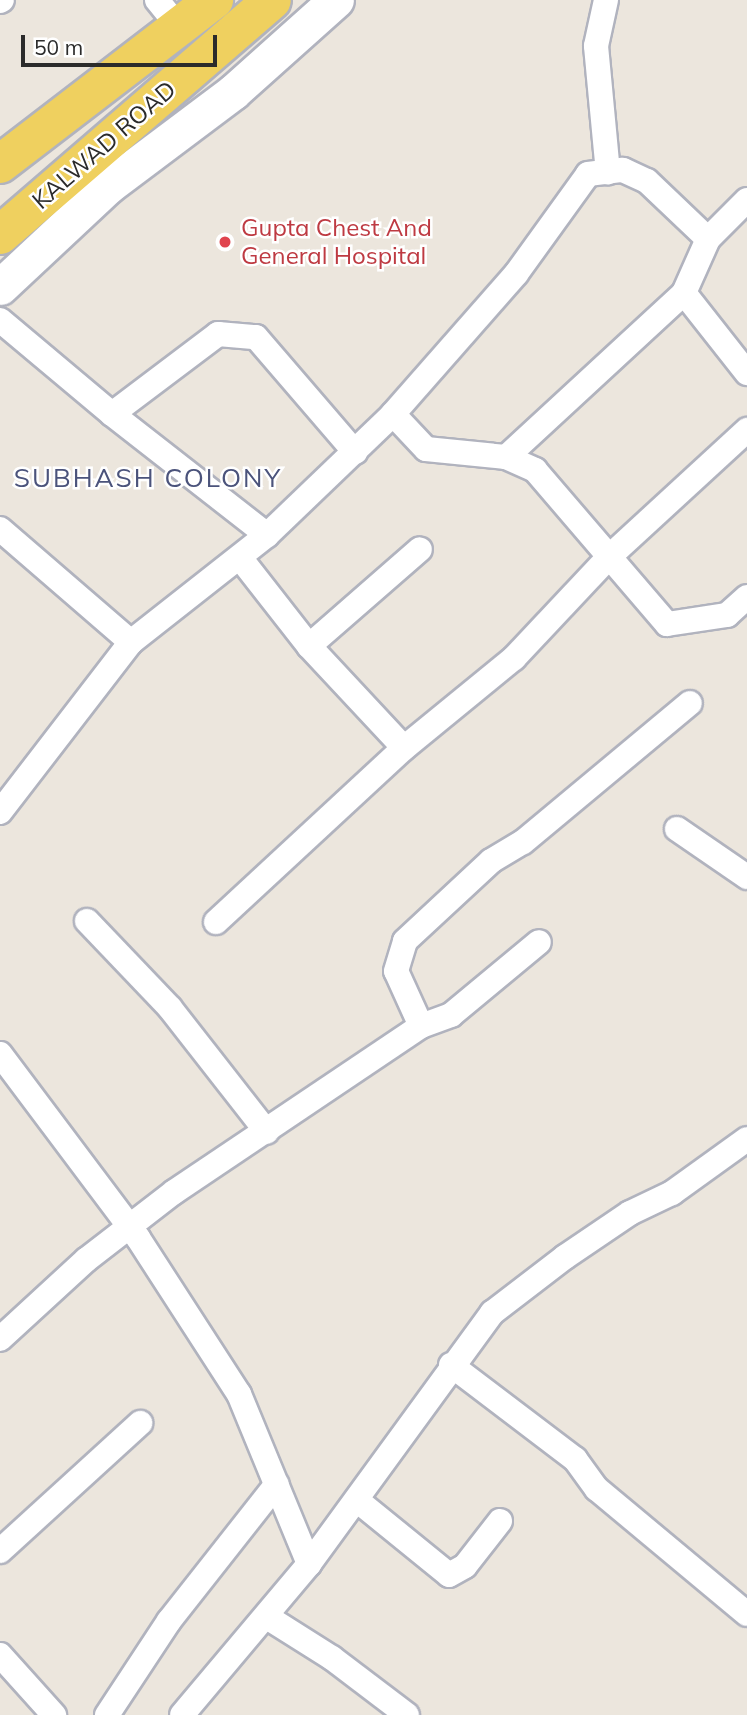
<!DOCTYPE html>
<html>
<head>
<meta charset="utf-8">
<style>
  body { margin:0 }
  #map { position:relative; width:747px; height:1715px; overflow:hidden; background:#ece6dd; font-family:Mulish,sans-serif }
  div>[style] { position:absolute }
  .roads { filter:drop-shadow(2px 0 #b1b3be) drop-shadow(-2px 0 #b1b3be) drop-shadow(0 2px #b1b3be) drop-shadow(0 -2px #b1b3be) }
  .street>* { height:24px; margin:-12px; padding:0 12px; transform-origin:12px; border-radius:12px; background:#fff }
  .secondary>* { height:35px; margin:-17.5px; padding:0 17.5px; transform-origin:17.5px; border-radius:17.5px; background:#fff }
  .primary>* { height:38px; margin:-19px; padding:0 19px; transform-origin:19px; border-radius:19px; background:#efd05f }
  .dots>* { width:19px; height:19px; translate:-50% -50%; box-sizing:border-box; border:4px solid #fff; border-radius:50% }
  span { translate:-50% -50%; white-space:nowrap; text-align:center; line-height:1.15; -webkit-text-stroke:5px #fff; paint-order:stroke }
  .street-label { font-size:24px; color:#2b2b2b }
  .health-label { font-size:24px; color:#be3a42 }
  .left { translate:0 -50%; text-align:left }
  .neighbourhood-label { font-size:26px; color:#4b537b; letter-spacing:2px }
  .scale { position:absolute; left:21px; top:35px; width:196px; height:32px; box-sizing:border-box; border:4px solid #2b2b2b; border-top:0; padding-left:9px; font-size:21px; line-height:24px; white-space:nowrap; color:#2b2b2b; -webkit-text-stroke:5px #fff; paint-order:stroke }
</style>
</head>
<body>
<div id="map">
  <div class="roads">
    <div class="street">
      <i style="left:157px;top:0;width:36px;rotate:51deg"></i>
      <i style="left:606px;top:0;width:47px;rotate:102.3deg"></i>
      <i style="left:596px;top:46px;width:127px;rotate:84.6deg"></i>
      <i style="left:0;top:1px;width:2px;rotate:-27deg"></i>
      <i style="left:708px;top:239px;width:55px;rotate:-45deg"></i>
      <i style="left:684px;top:293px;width:102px;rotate:51.8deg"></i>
      <i style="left:0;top:320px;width:146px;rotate:40deg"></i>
      <i style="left:112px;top:414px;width:133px;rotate:-37deg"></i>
      <i style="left:218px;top:334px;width:38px;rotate:5deg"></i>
      <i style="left:256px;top:337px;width:152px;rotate:49.3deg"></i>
      <i style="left:393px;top:414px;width:48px;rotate:46.7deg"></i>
      <i style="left:426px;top:449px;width:80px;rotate:5.7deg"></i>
      <i style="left:506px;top:457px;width:32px;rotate:24deg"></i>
      <i style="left:535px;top:470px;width:203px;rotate:49.4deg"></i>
      <i style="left:667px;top:624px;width:61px;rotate:-8.5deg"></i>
      <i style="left:727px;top:615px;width:27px;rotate:-42deg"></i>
      <i style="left:0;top:529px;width:173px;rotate:40.8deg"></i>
      <i style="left:267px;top:535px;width:175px;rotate:-43.8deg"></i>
      <i style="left:393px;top:414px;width:186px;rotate:-48.7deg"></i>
      <i style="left:516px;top:274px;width:123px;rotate:-54.2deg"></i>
      <i style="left:588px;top:174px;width:35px;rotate:-7deg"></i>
      <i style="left:623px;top:170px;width:26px;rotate:25deg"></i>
      <i style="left:647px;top:181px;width:84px;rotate:43.6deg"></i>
      <i style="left:708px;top:239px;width:59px;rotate:114deg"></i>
      <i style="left:684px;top:293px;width:242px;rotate:137.3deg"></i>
      <i style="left:241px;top:559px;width:110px;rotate:52deg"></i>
      <i style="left:309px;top:646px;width:139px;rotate:47deg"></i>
      <i style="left:309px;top:646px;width:147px;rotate:-41.1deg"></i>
      <i style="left:0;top:812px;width:215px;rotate:-52.4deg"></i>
      <i style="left:131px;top:642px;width:173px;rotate:-38.2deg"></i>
      <i style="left:267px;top:535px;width:197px;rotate:-142deg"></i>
      <i style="left:677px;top:829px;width:85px;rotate:34.4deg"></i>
      <i style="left:87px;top:921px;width:120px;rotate:46.3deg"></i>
      <i style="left:170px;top:1008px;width:157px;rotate:52deg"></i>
      <i style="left:216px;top:922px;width:256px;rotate:-42.8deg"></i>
      <i style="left:404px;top:748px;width:142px;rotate:-39.3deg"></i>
      <i style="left:514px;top:658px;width:139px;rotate:-46.8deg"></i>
      <i style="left:609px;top:557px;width:188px;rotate:-42.6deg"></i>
      <i style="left:421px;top:1026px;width:32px;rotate:-20deg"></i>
      <i style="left:451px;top:1015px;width:114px;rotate:-39.7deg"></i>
      <i style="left:0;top:1054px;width:230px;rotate:53.1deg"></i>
      <i style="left:138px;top:1238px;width:186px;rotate:57.1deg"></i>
      <i style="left:239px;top:1394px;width:184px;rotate:67.6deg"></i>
      <i style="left:309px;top:1564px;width:197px;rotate:130.1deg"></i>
      <i style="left:0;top:1339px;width:117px;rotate:-42.6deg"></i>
      <i style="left:86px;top:1260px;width:111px;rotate:-37.7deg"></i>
      <i style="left:174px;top:1192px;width:298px;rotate:-33.9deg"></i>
      <i style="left:421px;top:1026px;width:60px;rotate:-114.4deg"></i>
      <i style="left:396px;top:971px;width:31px;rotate:-73deg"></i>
      <i style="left:405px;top:941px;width:117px;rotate:-42.9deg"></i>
      <i style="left:491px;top:861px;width:37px;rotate:-31deg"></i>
      <i style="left:523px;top:842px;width:217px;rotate:-39.8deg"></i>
      <i style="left:451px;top:1365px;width:156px;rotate:37.2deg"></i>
      <i style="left:575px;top:1459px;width:37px;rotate:54deg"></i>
      <i style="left:597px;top:1489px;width:195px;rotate:39.8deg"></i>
      <i style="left:358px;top:1501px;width:117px;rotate:39.1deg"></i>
      <i style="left:449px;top:1575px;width:18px;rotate:-29deg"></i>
      <i style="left:465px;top:1566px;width:57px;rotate:-52.1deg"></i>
      <i style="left:0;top:1551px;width:190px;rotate:-42.4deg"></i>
      <i style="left:309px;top:1564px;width:311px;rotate:-53.9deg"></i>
      <i style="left:492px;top:1313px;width:92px;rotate:-37.5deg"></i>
      <i style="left:565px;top:1257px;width:78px;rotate:-34.1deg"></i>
      <i style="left:630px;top:1213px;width:47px;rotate:-25.5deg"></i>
      <i style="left:672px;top:1193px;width:92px;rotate:-35.8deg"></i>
      <i style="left:267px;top:1617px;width:77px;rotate:32.2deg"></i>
      <i style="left:332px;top:1658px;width:94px;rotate:37.2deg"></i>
      <i style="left:0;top:1655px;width:81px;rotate:48deg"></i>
      <i style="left:107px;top:1715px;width:113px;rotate:-56.6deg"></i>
      <i style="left:169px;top:1621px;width:174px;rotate:-51.8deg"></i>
    </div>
    <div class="secondary">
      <i style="left:0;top:287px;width:148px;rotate:-43.1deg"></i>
      <i style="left:108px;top:186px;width:156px;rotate:-36.9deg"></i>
      <i style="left:233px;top:92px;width:138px;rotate:-41.8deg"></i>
    </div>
    <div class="primary">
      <i style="left:0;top:164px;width:270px;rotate:-37.5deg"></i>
      <i style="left:0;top:235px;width:359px;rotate:-40.8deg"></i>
    </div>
  </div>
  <div class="dots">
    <i style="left:225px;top:242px;background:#e0444e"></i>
  </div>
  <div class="street-label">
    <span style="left:104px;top:145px;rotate:-41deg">KALWAD ROAD</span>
  </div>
  <div class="health-label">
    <span class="left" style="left:241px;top:242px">Gupta Chest And<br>General Hospital</span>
  </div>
  <div class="neighbourhood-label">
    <span style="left:148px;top:478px">SUBHASH COLONY</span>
  </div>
  <div class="scale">50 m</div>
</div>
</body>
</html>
